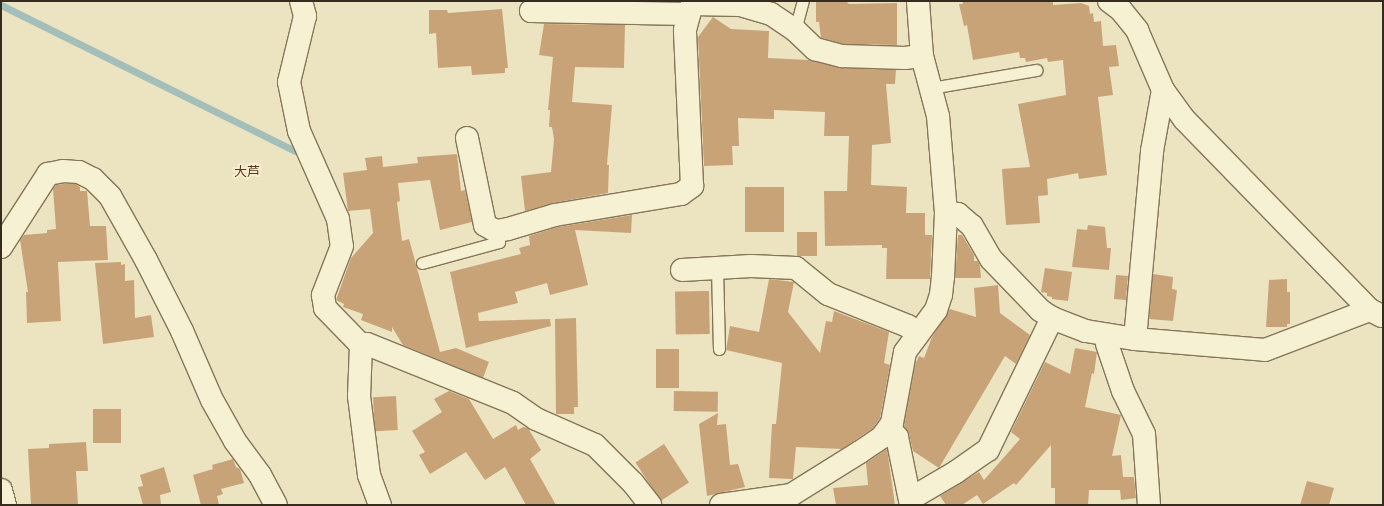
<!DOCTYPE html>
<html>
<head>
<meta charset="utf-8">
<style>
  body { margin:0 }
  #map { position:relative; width:1384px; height:506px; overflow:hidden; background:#ece4c1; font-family:Literata,"Noto Sans JP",serif }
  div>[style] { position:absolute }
  .stream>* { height:7px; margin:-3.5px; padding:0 3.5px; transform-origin:3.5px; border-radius:3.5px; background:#a4bfba }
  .building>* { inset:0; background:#c9a378; transform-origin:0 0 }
  .roads { filter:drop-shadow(1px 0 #857659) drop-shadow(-1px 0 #857659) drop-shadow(0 1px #857659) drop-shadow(0 -1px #857659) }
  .lane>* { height:11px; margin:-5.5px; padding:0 5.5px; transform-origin:5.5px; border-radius:5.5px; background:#f7f1d4 }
  .street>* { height:22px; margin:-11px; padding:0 11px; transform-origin:11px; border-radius:11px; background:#f7f1d4 }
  span { translate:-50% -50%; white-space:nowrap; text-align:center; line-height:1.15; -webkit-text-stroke:4px #f4eed0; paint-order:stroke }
  .neighbourhood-label { font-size:13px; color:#60341e }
  .frame { position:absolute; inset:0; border:2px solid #352c1d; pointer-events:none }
</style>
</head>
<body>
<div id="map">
  <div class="stream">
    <i style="left:1px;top:5px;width:328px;rotate:26.4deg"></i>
  </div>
  <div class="building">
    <i style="clip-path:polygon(816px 1px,846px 1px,849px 4px,897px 3px,897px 45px,844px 44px,821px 38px,819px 22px,816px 22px)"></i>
    <i style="clip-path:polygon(962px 1px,1053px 1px,1053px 5px,1081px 3px,1089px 6px,1090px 14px,1093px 13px,1094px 22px,1101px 21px,1103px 46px,1116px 45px,1119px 66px,1109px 67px,1113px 95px,1098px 97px,1107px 175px,1079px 179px,1078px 173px,1047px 179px,1048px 195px,1038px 196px,1040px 223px,1006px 225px,1002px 169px,1030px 167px,1018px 104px,1066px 95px,1063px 60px,1048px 62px,1047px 58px,1026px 62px,1025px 58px,1020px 58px,1019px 52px,973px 60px,967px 25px,964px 26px,959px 4px,963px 4px)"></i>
    <i style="clip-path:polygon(502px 9px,508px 68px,505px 68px,505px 73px,472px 75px,471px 66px,438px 68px,436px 33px,429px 34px,429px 10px,447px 10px,448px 13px)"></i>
    <i style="clip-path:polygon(713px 17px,731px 29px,769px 31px,768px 58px,809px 60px,841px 68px,896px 70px,895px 84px,886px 84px,891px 143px,872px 145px,871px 185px,907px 187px,906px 213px,925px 213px,925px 235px,932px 235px,930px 279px,886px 279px,887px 248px,882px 248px,882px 245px,825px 246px,824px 191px,847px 191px,849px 136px,824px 136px,825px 112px,774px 110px,774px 119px,738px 118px,739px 146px,732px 146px,733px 165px,704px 166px,698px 37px)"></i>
    <i style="clip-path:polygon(544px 24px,625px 25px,624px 68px,575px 67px,572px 102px,612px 105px,607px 165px,609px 165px,608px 193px,553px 203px,525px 211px,521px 176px,551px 172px,554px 139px,552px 127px,549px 127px,550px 110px,548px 110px,553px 57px,539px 55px)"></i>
    <i style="clip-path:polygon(457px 154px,461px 191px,465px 190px,472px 222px,440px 230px,430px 180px,398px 183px,400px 201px,397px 202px,402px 241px,409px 239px,440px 352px,456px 348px,489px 362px,483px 378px,403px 345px,392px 327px,392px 332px,361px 320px,363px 314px,343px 307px,344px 304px,336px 300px,351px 258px,373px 233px,370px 209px,348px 211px,343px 173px,367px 170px,365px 158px,382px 156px,383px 167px,418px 163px,417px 157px)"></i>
    <i style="clip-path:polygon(64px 184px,76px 184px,80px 187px,80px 191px,87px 191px,90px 226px,106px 226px,108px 260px,58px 262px,61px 321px,27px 323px,26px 292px,28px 292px,20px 240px,24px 235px,47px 233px,47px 230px,56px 229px,53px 189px,56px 185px)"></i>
    <i style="left:745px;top:187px;width:39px;height:45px"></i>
    <i style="clip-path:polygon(632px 215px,631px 233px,575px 230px,588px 285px,550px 295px,547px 283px,515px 292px,518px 303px,478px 313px,479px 321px,550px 319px,551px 326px,466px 348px,450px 272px,521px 254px,519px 248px,530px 245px,529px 236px,558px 227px)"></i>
    <i style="clip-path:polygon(1088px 225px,1105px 227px,1107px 248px,1111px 248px,1109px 270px,1072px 267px,1077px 229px,1087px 230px)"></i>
    <i style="left:797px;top:232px;width:20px;height:24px"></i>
    <i style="clip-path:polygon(958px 235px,962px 235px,974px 255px,974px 261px,978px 261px,980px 266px,981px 278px,955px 278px)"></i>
    <i style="clip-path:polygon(121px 262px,121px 265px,125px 264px,125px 281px,134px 280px,135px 318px,151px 315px,154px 337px,103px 344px,95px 263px)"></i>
    <i style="clip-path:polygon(1045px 268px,1072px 272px,1068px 301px,1052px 299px,1052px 297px,1047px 296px,1047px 293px,1041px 292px)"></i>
    <i style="clip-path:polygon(1153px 274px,1173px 277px,1172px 289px,1177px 290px,1173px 321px,1149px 319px)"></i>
    <i style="left:1116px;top:275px;width:12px;height:24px;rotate:5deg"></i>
    <i style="clip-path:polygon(769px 279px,794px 282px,788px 312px,820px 353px,826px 321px,832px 322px,834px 311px,889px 332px,884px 363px,890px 365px,880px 418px,873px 428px,842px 449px,796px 447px,793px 479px,769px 478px,772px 424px,776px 424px,782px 363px,726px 350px,730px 326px,759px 332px)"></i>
    <i style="clip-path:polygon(1287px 279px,1287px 292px,1290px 292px,1290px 324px,1287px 324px,1287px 327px,1266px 327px,1269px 280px)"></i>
    <i style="clip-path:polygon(998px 285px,1000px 313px,1030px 335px,1016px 364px,1005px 356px,939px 468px,913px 451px,909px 434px,904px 426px,915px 365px,919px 356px,924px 358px,932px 337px,950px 309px,976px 317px,974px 288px)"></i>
    <i style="left:709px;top:291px;width:43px;height:34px;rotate:89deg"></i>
    <i style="clip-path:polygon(576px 318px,578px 407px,574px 407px,574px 414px,556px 414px,555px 319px)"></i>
    <i style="clip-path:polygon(1075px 348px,1097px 352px,1094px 374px,1092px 373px,1085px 407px,1121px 415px,1112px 456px,1121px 455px,1123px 477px,1134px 477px,1136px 498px,1121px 500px,1120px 490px,1089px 490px,1088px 505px,1055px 505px,1055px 488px,1051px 488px,1051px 445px,1016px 485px,1014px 483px,983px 504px,977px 495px,962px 505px,946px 505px,940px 496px,979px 472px,984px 480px,1020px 439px,1011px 432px,1045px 362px,1070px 374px)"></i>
    <i style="left:656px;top:349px;width:23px;height:39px"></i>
    <i style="clip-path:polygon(449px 391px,469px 399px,493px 439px,516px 425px,518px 430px,523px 427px,528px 428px,541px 450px,530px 459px,556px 505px,526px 505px,505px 467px,485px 480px,466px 452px,430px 474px,419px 455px,425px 452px,412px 431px,442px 412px,434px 399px)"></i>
    <i style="left:674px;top:391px;width:44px;height:20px;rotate:1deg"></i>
    <i style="left:396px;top:396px;width:34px;height:23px;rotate:87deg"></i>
    <i style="left:93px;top:409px;width:28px;height:34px"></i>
    <i style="clip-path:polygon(718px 413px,717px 425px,726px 424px,730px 465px,738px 464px,745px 487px,707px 496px,699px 424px)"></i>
    <i style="clip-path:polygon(86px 442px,88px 471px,76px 471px,78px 505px,31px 505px,28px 449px,49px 448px,49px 444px)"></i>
    <i style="left:664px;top:444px;width:46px;height:34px;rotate:57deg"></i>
    <i style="clip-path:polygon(887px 449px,895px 505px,836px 505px,833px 488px,868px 485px,866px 463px)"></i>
    <i style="clip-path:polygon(233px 459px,236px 467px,240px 469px,244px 483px,221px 489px,223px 494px,217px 496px,219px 505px,201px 505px,193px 475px,213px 469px,212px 465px)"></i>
    <i style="clip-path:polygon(164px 467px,171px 492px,160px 495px,161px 505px,143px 505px,138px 487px,143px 486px,140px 475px)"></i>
    <i style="clip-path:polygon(1307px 481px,1334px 488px,1329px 505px,1300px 505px)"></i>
  </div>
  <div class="roads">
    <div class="lane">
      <i style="left:795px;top:30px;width:30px;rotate:-75deg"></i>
      <i style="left:931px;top:88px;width:107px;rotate:-9.7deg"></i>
      <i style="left:422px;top:263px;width:80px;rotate:-15.3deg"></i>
      <i style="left:499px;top:242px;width:11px;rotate:-105deg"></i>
      <i style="left:717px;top:268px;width:81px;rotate:88.6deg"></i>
    </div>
    <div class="street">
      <i style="left:301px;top:1px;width:16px;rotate:75deg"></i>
      <i style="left:305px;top:16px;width:68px;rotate:103.6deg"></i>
      <i style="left:289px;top:82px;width:50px;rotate:78.5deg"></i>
      <i style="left:299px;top:131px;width:96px;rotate:66.1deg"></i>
      <i style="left:338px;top:219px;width:27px;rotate:82deg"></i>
      <i style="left:342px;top:246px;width:53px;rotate:111.2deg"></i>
      <i style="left:323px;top:295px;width:13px;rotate:81deg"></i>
      <i style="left:325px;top:308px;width:52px;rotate:45.8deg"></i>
      <i style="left:361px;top:345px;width:51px;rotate:92.2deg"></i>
      <i style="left:359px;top:396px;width:80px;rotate:82.8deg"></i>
      <i style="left:369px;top:475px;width:32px;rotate:70deg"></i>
      <i style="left:1109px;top:1px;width:15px;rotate:37deg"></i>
      <i style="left:1121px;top:10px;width:26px;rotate:51deg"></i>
      <i style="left:1137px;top:30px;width:65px;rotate:66.6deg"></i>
      <i style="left:1163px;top:90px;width:36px;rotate:54deg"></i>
      <i style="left:1184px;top:119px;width:267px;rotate:45.8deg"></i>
      <i style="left:1370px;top:310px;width:13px;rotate:27deg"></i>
      <i style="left:531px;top:11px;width:157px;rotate:1.1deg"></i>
      <i style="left:467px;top:138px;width:89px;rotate:78.3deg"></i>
      <i style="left:485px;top:225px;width:13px;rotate:29deg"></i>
      <i style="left:496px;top:231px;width:12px;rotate:-9deg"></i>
      <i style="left:508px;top:229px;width:49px;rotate:-16.6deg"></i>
      <i style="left:555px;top:215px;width:128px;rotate:-9.5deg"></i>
      <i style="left:681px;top:194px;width:14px;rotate:-36deg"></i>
      <i style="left:692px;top:186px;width:156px;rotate:-92.6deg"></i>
      <i style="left:685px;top:30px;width:27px;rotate:-75deg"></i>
      <i style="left:692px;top:4px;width:48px;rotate:1.2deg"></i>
      <i style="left:740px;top:5px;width:32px;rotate:16deg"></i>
      <i style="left:771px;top:14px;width:29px;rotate:34deg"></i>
      <i style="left:795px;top:30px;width:28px;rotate:44deg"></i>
      <i style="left:815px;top:49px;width:28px;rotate:15deg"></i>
      <i style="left:842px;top:56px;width:63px;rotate:1.8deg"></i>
      <i style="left:905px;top:58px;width:17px;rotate:-7deg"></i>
      <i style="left:946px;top:213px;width:12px;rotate:5deg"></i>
      <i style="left:958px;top:214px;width:18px;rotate:41deg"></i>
      <i style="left:972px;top:226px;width:38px;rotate:60deg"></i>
      <i style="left:991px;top:259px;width:71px;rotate:46.1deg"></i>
      <i style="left:1040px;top:310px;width:14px;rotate:34deg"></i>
      <i style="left:1052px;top:318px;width:36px;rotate:21deg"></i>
      <i style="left:1086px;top:331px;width:50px;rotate:9.3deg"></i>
      <i style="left:1135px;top:339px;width:130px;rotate:4.8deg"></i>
      <i style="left:1265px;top:350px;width:112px;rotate:-20.9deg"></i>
      <i style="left:1px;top:247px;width:87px;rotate:-57.2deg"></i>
      <i style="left:48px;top:174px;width:15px;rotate:-11deg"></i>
      <i style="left:63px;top:171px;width:16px;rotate:4deg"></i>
      <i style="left:79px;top:172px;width:16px;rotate:27deg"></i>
      <i style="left:93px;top:179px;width:24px;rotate:45deg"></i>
      <i style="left:110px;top:196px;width:73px;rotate:60.6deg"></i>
      <i style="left:146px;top:260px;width:80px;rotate:63.1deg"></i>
      <i style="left:182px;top:331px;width:75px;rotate:66.5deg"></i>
      <i style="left:212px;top:400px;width:47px;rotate:60.7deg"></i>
      <i style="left:235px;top:441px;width:42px;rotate:53.7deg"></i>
      <i style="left:260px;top:475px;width:34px;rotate:62deg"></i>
      <i style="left:682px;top:270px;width:69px;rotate:-3.3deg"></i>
      <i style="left:751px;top:266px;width:45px;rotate:2.5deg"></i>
      <i style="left:796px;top:268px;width:41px;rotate:39.1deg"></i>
      <i style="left:828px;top:294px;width:86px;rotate:21.8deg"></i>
      <i style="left:908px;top:326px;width:13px;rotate:42deg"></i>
      <i style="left:1109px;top:336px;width:8px;rotate:104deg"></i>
      <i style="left:1107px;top:344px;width:50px;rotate:71.2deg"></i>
      <i style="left:1123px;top:391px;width:48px;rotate:64deg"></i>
      <i style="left:1144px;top:434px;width:71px;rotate:86deg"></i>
      <i style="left:1135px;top:339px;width:189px;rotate:-84.8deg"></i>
      <i style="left:1152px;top:151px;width:62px;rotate:-79.8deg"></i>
      <i style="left:361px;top:345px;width:6px;rotate:-9deg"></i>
      <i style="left:367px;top:344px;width:157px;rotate:22deg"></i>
      <i style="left:513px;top:403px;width:28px;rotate:35deg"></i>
      <i style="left:536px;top:419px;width:64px;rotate:23.8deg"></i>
      <i style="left:595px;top:445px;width:54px;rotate:45deg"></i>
      <i style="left:633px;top:483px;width:28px;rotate:52deg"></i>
      <i style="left:890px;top:430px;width:10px;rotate:45deg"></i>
      <i style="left:897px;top:437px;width:69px;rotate:78.4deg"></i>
      <i style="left:1px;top:490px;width:16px;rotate:75deg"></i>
      <i style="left:910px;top:499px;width:53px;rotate:-30.4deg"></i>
      <i style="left:956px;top:472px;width:39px;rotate:-35deg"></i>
      <i style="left:988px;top:450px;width:147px;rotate:-64.1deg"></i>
      <i style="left:721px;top:505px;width:71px;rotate:-8.1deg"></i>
      <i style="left:791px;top:495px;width:81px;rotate:-31.9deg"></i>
      <i style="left:860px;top:452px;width:27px;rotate:-34deg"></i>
      <i style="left:882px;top:437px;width:17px;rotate:-54deg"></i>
      <i style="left:892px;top:423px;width:72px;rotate:-79.6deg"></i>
      <i style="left:905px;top:352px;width:52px;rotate:-53.6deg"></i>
      <i style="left:936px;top:310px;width:16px;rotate:-72deg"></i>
      <i style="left:941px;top:295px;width:18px;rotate:-84deg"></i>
      <i style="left:943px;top:277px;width:64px;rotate:-87.3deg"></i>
      <i style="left:946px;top:213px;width:97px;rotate:-94.7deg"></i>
      <i style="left:938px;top:116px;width:62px;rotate:-104.9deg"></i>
      <i style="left:922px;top:56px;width:55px;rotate:-94.2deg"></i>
    </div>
  </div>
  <div class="neighbourhood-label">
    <span style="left:247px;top:171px">大芦</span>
  </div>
  <div class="frame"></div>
</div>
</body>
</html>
